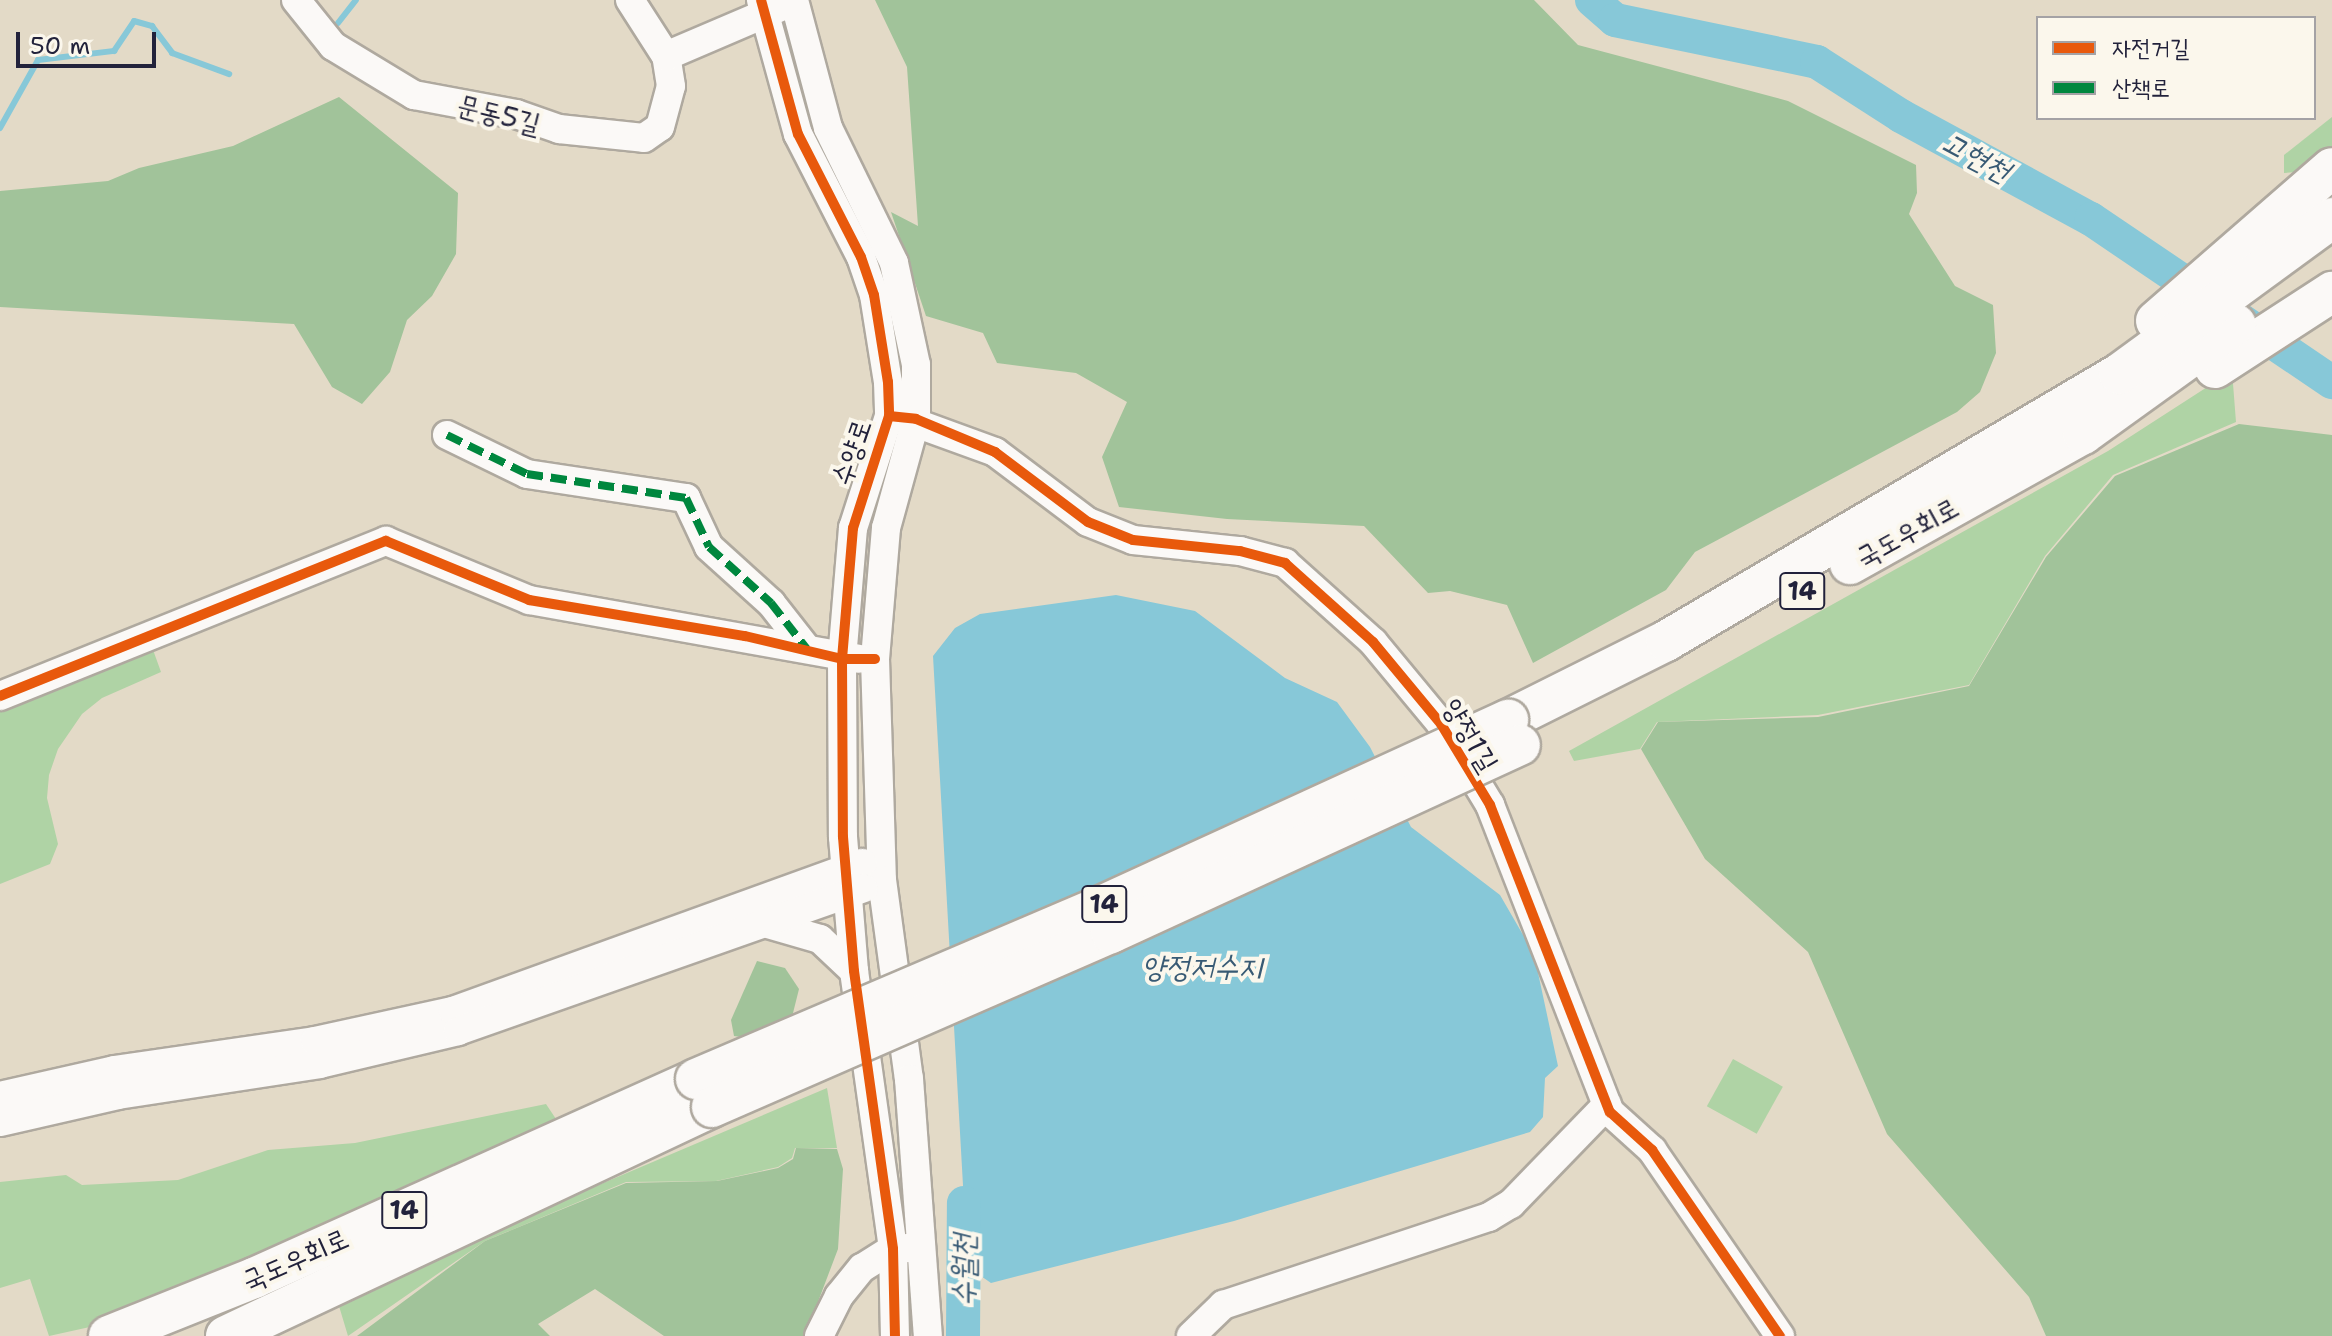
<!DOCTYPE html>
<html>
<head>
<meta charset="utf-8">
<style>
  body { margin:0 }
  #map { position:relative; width:2332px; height:1336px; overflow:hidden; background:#e3dac7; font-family:"Shantell Sans","Poor Story",sans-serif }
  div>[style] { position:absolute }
  .green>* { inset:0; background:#afd3a5; transform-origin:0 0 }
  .forest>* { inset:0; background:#a1c39a }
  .water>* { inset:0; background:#87c8d8 }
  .stream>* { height:6px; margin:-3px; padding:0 3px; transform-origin:3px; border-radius:3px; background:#87c8d8 }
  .river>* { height:34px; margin:-17px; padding:0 17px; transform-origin:17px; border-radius:17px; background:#87c8d8 }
  .roads { filter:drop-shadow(2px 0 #afa99f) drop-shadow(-2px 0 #afa99f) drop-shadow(0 2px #afa99f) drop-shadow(0 -2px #afa99f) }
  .minor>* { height:28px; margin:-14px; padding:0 14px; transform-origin:14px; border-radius:14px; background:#fbf9f7 }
  .highway>* { height:40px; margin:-20px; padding:0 20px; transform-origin:20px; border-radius:20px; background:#fbf9f7 }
  .bridges { filter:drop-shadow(2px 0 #afa99f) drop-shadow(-2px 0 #afa99f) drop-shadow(0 2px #afa99f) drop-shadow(0 -2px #afa99f) }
  .highway-bridge>* { height:40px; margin:-20px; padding:0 20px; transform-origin:20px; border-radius:20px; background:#fbf9f7 }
  .quiet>* { height:8px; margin-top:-4px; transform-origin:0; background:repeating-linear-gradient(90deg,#00873e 0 16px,transparent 0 24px) }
  .cycleway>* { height:10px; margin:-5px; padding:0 5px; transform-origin:5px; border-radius:5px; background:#e8590c }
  span { translate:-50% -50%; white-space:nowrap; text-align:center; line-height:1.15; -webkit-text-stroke:8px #fbf7ec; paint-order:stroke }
  .shield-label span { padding:2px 6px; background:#fbf7ec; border:2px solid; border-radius:6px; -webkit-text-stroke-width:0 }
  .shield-label { font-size:26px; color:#22223b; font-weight:700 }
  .street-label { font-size:28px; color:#22223b }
  .water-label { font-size:30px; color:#385a74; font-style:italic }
  .legend { position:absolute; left:2036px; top:16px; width:280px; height:104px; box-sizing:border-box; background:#fbf7ec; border:2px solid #a4a2a5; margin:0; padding:10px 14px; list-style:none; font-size:24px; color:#22223b }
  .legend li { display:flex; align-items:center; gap:16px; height:40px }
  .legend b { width:40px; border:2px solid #a4a2a5 }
  .scale { position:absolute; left:16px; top:32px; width:140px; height:36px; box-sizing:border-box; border:4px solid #22223b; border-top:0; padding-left:10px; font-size:24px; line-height:28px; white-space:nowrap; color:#22223b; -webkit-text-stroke:6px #fbf7ec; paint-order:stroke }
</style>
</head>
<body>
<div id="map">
  <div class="green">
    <i style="clip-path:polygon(2332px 117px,2332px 160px,2314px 171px,2284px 173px,2284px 155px)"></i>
    <i style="clip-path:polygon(2232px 371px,2236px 422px,2113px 475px,2045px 556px,1969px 685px,1818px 715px,1657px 722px,1640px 749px,1574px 761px,1569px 751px,2108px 451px)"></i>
    <i style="clip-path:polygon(152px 647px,161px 672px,102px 698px,82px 714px,58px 749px,49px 775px,47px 798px,58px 844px,50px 864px,0 884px,0 709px)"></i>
    <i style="left:1733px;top:1059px;width:57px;height:54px;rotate:29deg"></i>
    <i style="clip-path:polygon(827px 1088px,837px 1148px,795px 1148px,792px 1158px,778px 1167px,716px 1181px,626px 1182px,485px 1241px,348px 1336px,339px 1306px,535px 1212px)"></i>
    <i style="clip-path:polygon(546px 1104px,556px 1119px,544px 1136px,117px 1321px,49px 1336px,30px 1279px,0 1288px,0 1182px,66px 1175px,82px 1185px,178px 1180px,268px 1150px,355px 1143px)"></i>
  </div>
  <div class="forest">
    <i style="clip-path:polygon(875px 0,1534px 0,1578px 45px,1788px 101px,1916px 165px,1917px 193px,1909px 214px,1955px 286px,1993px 305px,1996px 353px,1980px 392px,1957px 412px,1695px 552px,1666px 590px,1533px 663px,1507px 605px,1450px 591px,1428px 593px,1364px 526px,1227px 519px,1119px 507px,1102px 457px,1127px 402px,1076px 373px,997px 363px,983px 333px,926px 316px,891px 212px,918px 226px,907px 67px)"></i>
    <i style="clip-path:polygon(339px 97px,458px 193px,456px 254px,432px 296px,407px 320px,390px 372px,362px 404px,332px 387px,294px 324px,0 307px,0 191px,108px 181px,139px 168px,233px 146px)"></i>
    <i style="clip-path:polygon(2239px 424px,2332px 435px,2332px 1336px,2046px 1336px,2029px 1297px,1887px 1134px,1808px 952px,1705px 859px,1641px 749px,1658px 722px,1818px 717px,1969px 686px,2046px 557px,2115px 476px)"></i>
    <i style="clip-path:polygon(757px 961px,785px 968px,799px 989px,792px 1017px,748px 1038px,734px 1036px,731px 1020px)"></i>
    <i style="clip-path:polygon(796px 1148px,837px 1149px,843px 1169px,838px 1249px,805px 1336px,664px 1336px,595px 1289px,538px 1324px,550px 1336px,357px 1336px,485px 1241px,626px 1183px,717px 1181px,778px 1168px,793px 1159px)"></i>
  </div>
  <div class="water">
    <i style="clip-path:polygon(1116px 595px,1195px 611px,1285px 678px,1337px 702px,1370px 747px,1411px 827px,1500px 895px,1534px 954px,1558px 1066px,1545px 1078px,1543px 1117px,1530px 1132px,1234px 1221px,991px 1283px,978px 1274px,964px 1203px,933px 656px,955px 628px,980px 614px)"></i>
  </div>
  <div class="stream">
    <i style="left:338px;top:23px;width:29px;rotate:-52deg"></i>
    <i style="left:0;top:128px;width:78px;rotate:-60.8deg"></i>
    <i style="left:38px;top:60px;width:77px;rotate:-6.8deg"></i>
    <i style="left:114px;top:51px;width:36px;rotate:-56deg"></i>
    <i style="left:134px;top:21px;width:19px;rotate:16deg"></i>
    <i style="left:152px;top:26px;width:34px;rotate:53deg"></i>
    <i style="left:172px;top:53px;width:61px;rotate:20.2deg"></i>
  </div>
  <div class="river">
    <i style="left:1592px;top:0;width:30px;rotate:41deg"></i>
    <i style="left:1615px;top:20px;width:206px;rotate:11.7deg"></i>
    <i style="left:1817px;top:62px;width:100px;rotate:32.7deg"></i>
    <i style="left:1901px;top:116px;width:216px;rotate:28.5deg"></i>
    <i style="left:2091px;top:219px;width:291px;rotate:34.1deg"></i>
    <i style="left:963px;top:1336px;width:133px;rotate:-89.6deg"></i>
  </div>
  <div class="roads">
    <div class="minor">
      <i style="left:296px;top:0;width:59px;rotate:51.2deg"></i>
      <i style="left:333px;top:46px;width:95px;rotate:31.2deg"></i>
      <i style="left:414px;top:95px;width:104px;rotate:10.6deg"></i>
      <i style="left:516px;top:114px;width:46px;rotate:19.2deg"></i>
      <i style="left:559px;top:129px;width:85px;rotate:6deg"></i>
      <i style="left:644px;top:138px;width:19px;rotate:-35deg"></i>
      <i style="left:660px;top:127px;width:42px;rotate:-75deg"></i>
      <i style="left:671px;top:86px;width:30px;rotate:-99deg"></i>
      <i style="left:630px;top:0;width:67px;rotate:57.3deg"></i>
      <i style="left:666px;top:56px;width:125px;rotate:-23.1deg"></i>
      <i style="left:761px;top:0;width:139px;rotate:74.6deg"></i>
      <i style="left:798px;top:134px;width:138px;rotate:62.9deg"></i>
      <i style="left:861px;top:257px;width:40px;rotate:71.1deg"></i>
      <i style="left:874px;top:295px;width:88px;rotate:80.9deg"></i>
      <i style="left:888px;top:382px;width:34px;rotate:88deg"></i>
      <i style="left:889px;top:416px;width:118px;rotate:107.8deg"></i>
      <i style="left:853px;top:528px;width:131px;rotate:94.8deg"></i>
      <i style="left:842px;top:659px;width:178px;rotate:89.7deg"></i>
      <i style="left:843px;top:837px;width:134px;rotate:85.3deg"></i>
      <i style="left:854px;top:971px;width:281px;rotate:82deg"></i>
      <i style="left:893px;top:1249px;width:87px;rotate:88.7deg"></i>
      <i style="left:794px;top:0;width:132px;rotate:75.1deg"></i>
      <i style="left:828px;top:128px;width:150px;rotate:63.9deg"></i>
      <i style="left:894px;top:263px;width:104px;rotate:77.8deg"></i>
      <i style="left:916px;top:365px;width:54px;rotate:90deg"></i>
      <i style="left:916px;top:419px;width:113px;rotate:105.4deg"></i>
      <i style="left:886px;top:528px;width:131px;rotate:94.8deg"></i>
      <i style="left:875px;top:659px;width:221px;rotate:88.2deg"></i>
      <i style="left:882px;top:880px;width:201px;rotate:82.3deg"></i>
      <i style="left:909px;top:1079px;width:258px;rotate:85.8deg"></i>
      <i style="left:899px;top:417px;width:102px;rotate:20deg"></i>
      <i style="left:995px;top:452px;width:116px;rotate:37deg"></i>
      <i style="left:1088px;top:522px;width:48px;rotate:21.8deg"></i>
      <i style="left:1133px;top:540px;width:108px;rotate:5.9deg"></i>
      <i style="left:1240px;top:551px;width:47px;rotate:14.9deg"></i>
      <i style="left:1285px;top:563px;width:118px;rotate:41.9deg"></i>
      <i style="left:1373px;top:642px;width:107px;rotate:50.3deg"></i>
      <i style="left:1441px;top:724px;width:95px;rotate:58.8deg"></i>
      <i style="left:1490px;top:805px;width:330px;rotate:68.7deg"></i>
      <i style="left:1610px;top:1112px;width:57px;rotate:42.1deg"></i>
      <i style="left:1652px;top:1150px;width:226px;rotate:55.5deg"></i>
      <i style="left:447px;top:435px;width:89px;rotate:26deg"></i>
      <i style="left:527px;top:474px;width:161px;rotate:8.6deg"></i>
      <i style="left:686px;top:498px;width:54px;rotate:64.9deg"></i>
      <i style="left:709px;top:547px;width:84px;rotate:42.1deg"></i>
      <i style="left:771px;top:603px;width:58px;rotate:52deg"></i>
      <i style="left:0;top:696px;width:416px;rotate:-21.9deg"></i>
      <i style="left:386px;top:541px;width:155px;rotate:22.4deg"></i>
      <i style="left:529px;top:600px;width:335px;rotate:10.1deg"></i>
      <i style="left:768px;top:924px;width:54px;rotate:16.1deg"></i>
      <i style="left:820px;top:939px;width:47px;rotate:43.3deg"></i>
      <i style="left:0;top:1096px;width:117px;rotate:-12.8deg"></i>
      <i style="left:114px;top:1070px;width:203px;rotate:-8.2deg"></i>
      <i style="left:315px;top:1041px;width:141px;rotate:-12.3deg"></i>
      <i style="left:453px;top:1011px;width:435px;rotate:-19.9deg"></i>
      <i style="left:0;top:1122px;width:121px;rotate:-12.9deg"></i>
      <i style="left:118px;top:1095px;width:204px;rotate:-8.7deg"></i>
      <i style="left:320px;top:1064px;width:142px;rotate:-13.4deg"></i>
      <i style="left:458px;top:1031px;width:430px;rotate:-19.4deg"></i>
      <i style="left:819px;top:1336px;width:45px;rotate:-63.4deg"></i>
      <i style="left:839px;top:1296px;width:36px;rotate:-51deg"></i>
      <i style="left:862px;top:1268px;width:36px;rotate:-32deg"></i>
      <i style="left:893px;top:1249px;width:15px;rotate:-4deg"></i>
      <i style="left:1191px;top:1336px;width:45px;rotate:-44.1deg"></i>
      <i style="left:1223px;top:1305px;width:280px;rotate:-18.3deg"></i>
      <i style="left:1489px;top:1217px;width:26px;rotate:-31deg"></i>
      <i style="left:1511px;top:1204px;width:138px;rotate:-45.9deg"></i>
    </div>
    <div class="highway">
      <i style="left:2156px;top:321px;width:233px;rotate:-41deg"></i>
      <i style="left:2215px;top:368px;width:140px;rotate:-33deg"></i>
      <i style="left:1850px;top:564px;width:267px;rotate:-29.2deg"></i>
      <i style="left:2083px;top:434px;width:188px;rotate:-35.7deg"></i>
      <i style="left:1508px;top:720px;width:177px;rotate:-26.6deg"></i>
      <i style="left:1666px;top:641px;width:526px;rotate:-30.52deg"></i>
      <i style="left:2119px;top:374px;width:264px;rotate:-36.2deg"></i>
      <i style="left:109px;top:1336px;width:156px;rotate:-21.8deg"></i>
      <i style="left:254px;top:1278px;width:485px;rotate:-24.2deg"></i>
      <i style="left:226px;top:1336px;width:537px;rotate:-25.23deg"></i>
    </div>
  </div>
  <div class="bridges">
    <div class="highway-bridge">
      <i style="left:696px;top:1079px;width:438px;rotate:-23.1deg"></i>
      <i style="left:1099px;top:907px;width:450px;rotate:-24.6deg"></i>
      <i style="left:712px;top:1107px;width:435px;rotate:-23.6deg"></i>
      <i style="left:1111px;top:933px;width:450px;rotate:-24.7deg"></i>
    </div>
  </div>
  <div class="quiet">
    <i style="left:447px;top:435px;width:89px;rotate:26deg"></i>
    <i style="left:527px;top:474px;width:161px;rotate:8.6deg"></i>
    <i style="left:686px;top:498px;width:54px;rotate:64.9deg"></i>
    <i style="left:709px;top:547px;width:84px;rotate:42.1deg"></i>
    <i style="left:771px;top:603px;width:58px;rotate:52deg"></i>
  </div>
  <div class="cycleway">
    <i style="left:761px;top:0;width:139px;rotate:74.6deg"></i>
    <i style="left:798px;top:134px;width:138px;rotate:62.9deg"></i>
    <i style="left:861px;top:257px;width:40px;rotate:71.1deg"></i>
    <i style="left:874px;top:295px;width:88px;rotate:80.9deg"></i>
    <i style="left:888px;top:382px;width:34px;rotate:88deg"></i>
    <i style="left:889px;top:416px;width:118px;rotate:107.8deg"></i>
    <i style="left:853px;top:528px;width:131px;rotate:94.8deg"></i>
    <i style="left:842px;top:659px;width:178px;rotate:89.7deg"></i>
    <i style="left:843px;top:837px;width:134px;rotate:85.3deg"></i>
    <i style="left:854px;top:971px;width:281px;rotate:82deg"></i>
    <i style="left:893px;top:1249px;width:87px;rotate:88.7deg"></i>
    <i style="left:889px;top:416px;width:27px;rotate:6deg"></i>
    <i style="left:916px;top:419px;width:86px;rotate:22.7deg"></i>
    <i style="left:995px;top:452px;width:116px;rotate:37deg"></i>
    <i style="left:1088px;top:522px;width:48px;rotate:21.8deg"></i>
    <i style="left:1133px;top:540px;width:108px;rotate:5.9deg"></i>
    <i style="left:1240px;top:551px;width:47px;rotate:14.9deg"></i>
    <i style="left:1285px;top:563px;width:118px;rotate:41.9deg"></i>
    <i style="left:1373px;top:642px;width:107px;rotate:50.3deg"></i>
    <i style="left:1441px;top:724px;width:95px;rotate:58.8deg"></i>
    <i style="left:1490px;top:805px;width:330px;rotate:68.7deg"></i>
    <i style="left:1610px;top:1112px;width:57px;rotate:42.1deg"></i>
    <i style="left:1652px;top:1150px;width:226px;rotate:55.5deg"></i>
    <i style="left:0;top:696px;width:416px;rotate:-21.9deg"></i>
    <i style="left:386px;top:541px;width:155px;rotate:22.4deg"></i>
    <i style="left:529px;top:600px;width:219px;rotate:9.5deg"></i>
    <i style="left:745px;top:636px;width:100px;rotate:13.3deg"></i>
    <i style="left:842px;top:659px;width:33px"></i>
  </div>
  <div class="shield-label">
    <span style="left:1802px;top:591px">14</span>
    <span style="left:1104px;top:904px">14</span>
    <span style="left:404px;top:1210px">14</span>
  </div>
  <div class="street-label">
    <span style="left:499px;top:114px;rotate:14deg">문동5길</span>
    <span style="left:851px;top:452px;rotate:-71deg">수양로</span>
    <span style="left:1907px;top:532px;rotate:-29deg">국도우회로</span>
    <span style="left:1471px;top:735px;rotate:59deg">양정1길</span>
    <span style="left:295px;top:1259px;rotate:-24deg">국도우회로</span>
  </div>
  <div class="water-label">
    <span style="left:1976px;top:157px;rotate:28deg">고현천</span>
    <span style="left:1202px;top:967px">양정저수지</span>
    <span style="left:964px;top:1270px;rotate:-90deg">수월천</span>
  </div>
  <ul class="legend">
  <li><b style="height:10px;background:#e8590c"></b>자전거길</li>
  <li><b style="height:10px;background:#00873e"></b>산책로</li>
  </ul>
  <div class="scale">50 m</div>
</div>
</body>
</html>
